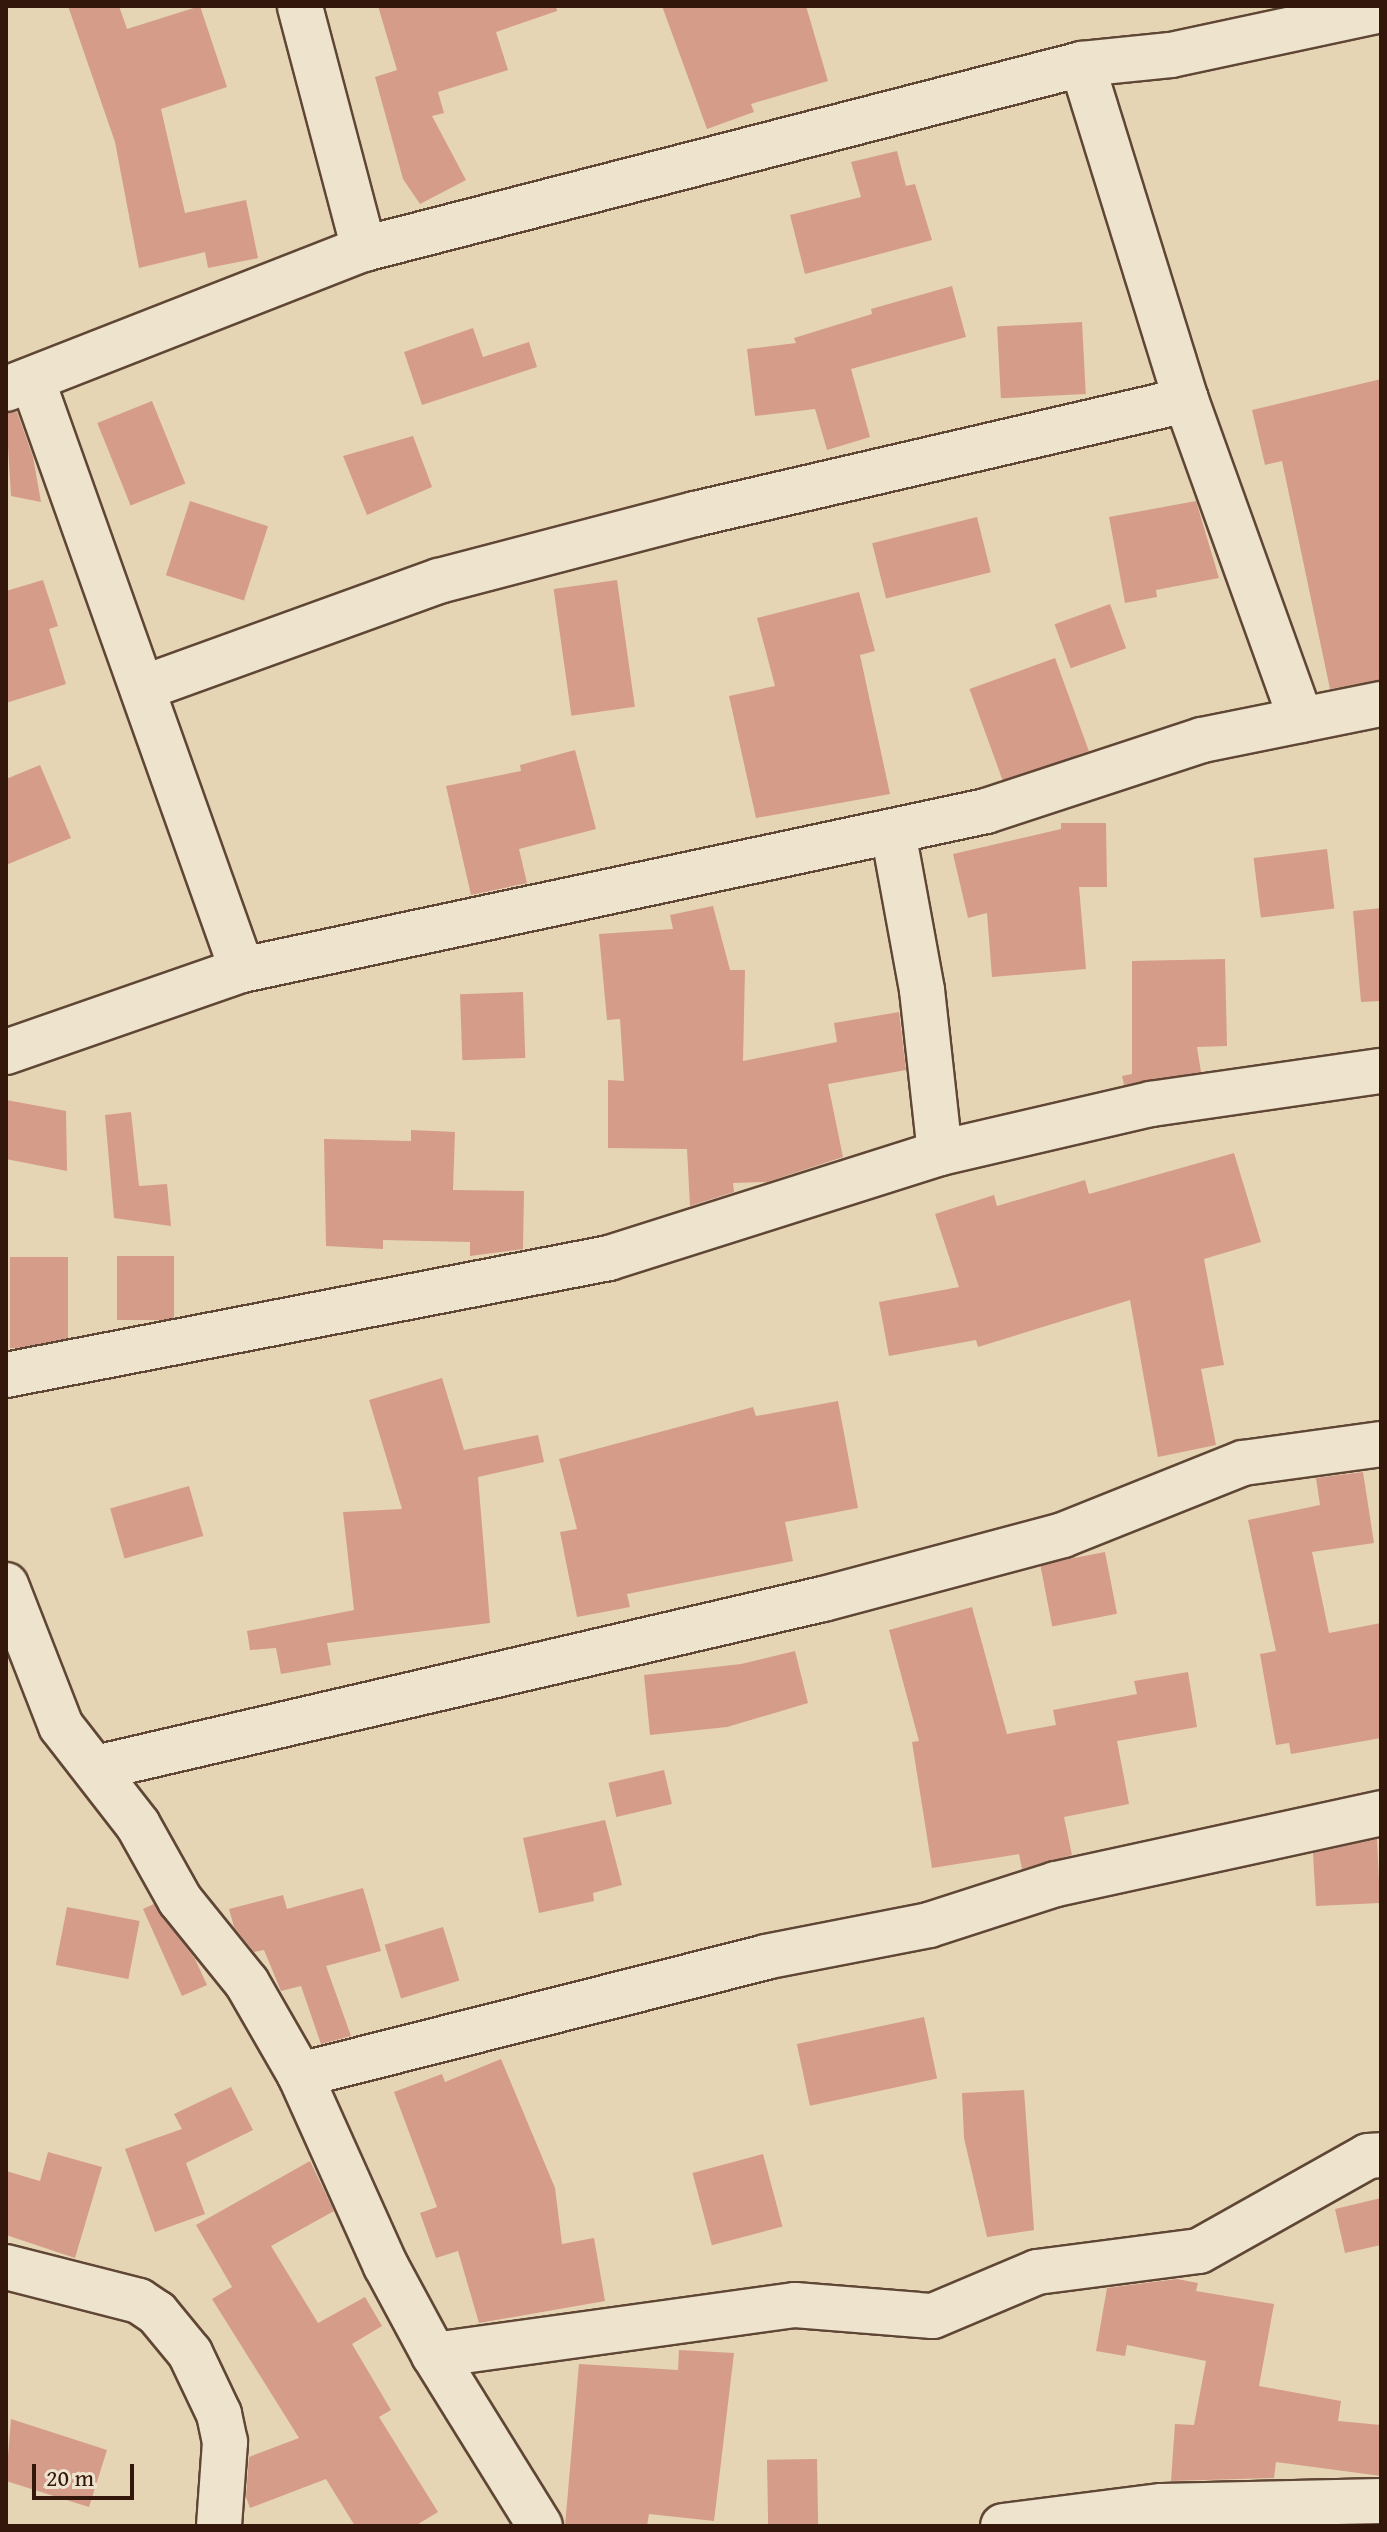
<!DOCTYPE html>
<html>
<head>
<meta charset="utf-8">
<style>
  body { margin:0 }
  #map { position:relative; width:1387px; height:2532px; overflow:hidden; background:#e5d5b4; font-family:"Gentium Book Plus",serif }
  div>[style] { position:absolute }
  .building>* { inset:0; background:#d59c8a; transform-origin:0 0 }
  .roads { filter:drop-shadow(2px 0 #604635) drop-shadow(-2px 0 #604635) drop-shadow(0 2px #604635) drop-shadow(0 -2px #604635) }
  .minor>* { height:44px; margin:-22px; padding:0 22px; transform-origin:22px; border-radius:22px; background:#eee4ce }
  span { translate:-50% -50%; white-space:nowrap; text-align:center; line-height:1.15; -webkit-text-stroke:7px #eee4ce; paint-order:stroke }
  .frame { position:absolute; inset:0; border:8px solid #33170b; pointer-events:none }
  .scale { position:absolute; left:32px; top:2464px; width:102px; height:36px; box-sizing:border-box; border:4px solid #33170b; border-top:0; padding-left:10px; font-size:24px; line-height:28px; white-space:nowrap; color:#33170b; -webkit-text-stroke:6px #eee4ce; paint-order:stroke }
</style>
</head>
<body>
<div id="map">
  <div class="building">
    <i style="clip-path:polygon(68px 6px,119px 6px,127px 29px,200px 6px,227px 87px,161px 109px,185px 213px,246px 200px,258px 258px,208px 268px,205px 252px,139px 268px,115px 142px)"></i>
    <i style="clip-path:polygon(378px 6px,556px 6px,557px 11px,496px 32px,508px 70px,438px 92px,444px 113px,432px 116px,466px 180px,420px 204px,403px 179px,375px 77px,397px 70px)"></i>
    <i style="clip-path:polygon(662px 6px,806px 6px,828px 81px,751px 104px,754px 112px,707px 129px)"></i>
    <i style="clip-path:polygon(897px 151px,906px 186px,915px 184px,932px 240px,805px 274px,790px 215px,861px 197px,851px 162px)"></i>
    <i style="clip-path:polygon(952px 286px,966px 337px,851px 369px,870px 437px,827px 450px,815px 409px,755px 416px,747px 349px,796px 343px,794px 338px,872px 314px,871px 309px)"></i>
    <i style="left:1082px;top:322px;width:72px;height:85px;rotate:87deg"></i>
    <i style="clip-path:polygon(473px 328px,483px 357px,529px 342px,537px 367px,422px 405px,404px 352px)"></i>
    <i style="clip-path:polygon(1381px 379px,1381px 680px,1330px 689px,1282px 461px,1265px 465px,1252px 410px)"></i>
    <i style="left:152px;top:401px;width:89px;height:59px;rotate:68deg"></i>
    <i style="clip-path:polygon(17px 412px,33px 457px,41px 502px,11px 496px,6px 413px)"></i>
    <i style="clip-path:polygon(413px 436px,432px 487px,367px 515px,343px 456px)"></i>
    <i style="left:190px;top:501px;width:82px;height:78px;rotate:18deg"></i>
    <i style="clip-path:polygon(1196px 501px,1219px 578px,1156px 590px,1157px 597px,1125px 603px,1109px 517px)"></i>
    <i style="left:977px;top:517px;width:57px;height:108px;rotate:76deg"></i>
    <i style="clip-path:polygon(43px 580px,58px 626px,49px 629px,66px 684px,6px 703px,6px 591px)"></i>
    <i style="left:617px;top:580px;width:128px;height:64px;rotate:82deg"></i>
    <i style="clip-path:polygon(859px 592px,875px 651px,860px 655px,890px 794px,756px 818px,729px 696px,775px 686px,757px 618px)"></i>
    <i style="left:1110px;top:604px;width:47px;height:59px;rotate:70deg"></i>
    <i style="left:1055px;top:658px;width:99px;height:91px;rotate:70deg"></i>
    <i style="clip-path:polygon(575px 750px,596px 829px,519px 849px,527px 883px,471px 895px,446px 786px,521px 771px,520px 765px)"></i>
    <i style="clip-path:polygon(40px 765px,71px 838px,6px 865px,6px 779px)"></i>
    <i style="clip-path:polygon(1061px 823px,1106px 823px,1107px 887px,1079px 887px,1086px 969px,992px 977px,987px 913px,968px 918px,953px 854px,1061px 829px)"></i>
    <i style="left:1327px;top:849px;width:60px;height:74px;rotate:83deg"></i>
    <i style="clip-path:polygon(713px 906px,730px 970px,745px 970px,743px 1061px,837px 1042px,834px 1023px,899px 1012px,906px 1070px,828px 1084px,843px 1157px,767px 1182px,733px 1183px,734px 1192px,690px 1206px,687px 1149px,608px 1148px,608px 1080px,624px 1081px,620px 1019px,607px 1020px,599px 934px,673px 929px,670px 915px)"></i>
    <i style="clip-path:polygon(1381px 908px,1381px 1001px,1361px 1002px,1353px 911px)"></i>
    <i style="clip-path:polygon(1225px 959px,1227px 1046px,1197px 1047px,1201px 1072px,1124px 1085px,1122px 1076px,1132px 1074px,1132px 961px)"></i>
    <i style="left:523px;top:992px;width:66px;height:63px;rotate:88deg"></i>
    <i style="clip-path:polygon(6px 1100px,66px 1111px,67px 1171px,6px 1159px)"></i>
    <i style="clip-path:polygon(131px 1112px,139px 1186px,167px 1184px,171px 1226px,114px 1218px,105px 1115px)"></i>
    <i style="clip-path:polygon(411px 1130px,455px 1132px,453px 1190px,524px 1191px,523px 1249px,470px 1256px,470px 1242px,383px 1240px,383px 1249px,326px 1246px,324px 1139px,411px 1141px)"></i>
    <i style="clip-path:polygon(1234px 1153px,1261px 1242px,1204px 1259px,1224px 1365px,1201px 1369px,1216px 1445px,1158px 1457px,1130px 1300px,978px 1347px,976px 1340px,889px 1356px,879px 1302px,959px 1287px,935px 1214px,994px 1195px,997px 1206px,1085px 1180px,1089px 1194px)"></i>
    <i style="left:117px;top:1256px;width:57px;height:64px"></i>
    <i style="left:10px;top:1257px;width:58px;height:91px"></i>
    <i style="clip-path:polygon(442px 1378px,464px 1450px,538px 1435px,544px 1462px,478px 1477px,490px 1623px,327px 1643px,331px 1665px,281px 1674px,276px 1648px,250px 1650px,247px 1631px,354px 1610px,343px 1512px,402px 1509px,369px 1400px)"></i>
    <i style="clip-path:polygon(838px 1401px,858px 1508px,785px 1522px,793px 1561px,627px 1594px,630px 1607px,577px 1617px,560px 1532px,577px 1529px,559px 1459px,753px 1407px,756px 1416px)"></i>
    <i style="clip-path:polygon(1363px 1472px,1374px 1543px,1312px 1552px,1329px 1633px,1381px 1623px,1381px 1738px,1291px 1754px,1289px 1743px,1276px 1745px,1260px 1654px,1276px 1651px,1248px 1520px,1320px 1505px,1316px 1478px)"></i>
    <i style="left:189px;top:1486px;width:52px;height:82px;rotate:74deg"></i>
    <i style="left:1105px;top:1552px;width:63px;height:66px;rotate:79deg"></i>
    <i style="clip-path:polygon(972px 1607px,1007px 1734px,1056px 1725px,1053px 1710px,1137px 1694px,1134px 1681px,1188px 1672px,1197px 1727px,1117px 1741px,1129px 1804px,1064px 1817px,1072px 1855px,1022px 1869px,1019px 1854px,932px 1868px,912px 1742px,919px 1741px,889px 1630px)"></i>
    <i style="clip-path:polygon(795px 1651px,808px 1703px,727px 1727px,650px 1735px,644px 1675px,741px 1664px)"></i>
    <i style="left:664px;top:1770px;width:35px;height:57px;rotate:77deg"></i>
    <i style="clip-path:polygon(605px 1820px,622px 1885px,593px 1893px,594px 1901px,539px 1913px,523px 1838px)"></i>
    <i style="clip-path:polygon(1377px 1839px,1380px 1903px,1316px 1906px,1313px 1853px)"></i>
    <i style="clip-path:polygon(363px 1888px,381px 1951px,326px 1966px,351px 2036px,321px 2044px,301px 1986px,281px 1991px,264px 1950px,254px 1952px,234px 1927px,229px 1909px,283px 1895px,287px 1909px)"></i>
    <i style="clip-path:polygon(154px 1904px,195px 1959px,207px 1985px,182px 1996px,143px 1909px)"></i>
    <i style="left:67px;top:1907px;width:74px;height:59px;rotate:11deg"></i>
    <i style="left:443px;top:1927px;width:56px;height:61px;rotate:73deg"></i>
    <i style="left:924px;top:2017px;width:63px;height:130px;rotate:78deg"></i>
    <i style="clip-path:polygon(501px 2059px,555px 2188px,562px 2244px,594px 2238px,605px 2301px,479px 2323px,458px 2251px,436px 2258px,420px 2213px,437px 2207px,394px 2092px,442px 2074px,445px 2082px)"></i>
    <i style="clip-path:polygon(231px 2087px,253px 2130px,186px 2163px,205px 2214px,155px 2232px,125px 2149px,182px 2129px,174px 2114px)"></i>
    <i style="clip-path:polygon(1024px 2090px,1034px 2230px,987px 2237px,964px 2138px,962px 2093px)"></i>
    <i style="clip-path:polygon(48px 2152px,102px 2167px,75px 2258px,6px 2235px,6px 2171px,40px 2181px)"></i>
    <i style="left:763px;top:2154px;width:75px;height:73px;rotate:75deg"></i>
    <i style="clip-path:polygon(310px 2161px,334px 2211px,271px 2246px,318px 2323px,365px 2297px,382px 2326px,352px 2344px,391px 2410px,379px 2417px,438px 2512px,415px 2526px,355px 2526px,326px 2479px,250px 2508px,246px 2497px,249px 2457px,299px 2438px,212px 2299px,232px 2287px,196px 2225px)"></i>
    <i style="clip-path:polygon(1381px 2198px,1381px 2245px,1345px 2253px,1335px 2209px)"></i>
    <i style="clip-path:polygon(1177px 2279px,1198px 2283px,1196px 2291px,1274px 2304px,1259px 2386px,1341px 2401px,1338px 2421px,1381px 2425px,1381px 2476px,1276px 2462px,1274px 2478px,1171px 2481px,1175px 2424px,1194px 2425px,1206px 2361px,1127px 2345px,1125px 2356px,1096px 2351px,1107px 2288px)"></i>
    <i style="clip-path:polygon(679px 2350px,734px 2353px,714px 2521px,649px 2514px,647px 2526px,565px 2526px,579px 2364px,678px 2370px)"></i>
    <i style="clip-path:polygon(11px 2419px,107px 2450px,89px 2507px,6px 2481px)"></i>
    <i style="left:817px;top:2459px;width:67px;height:50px;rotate:89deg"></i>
  </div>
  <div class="roads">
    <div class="minor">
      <i style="left:1082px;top:64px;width:352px;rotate:72.8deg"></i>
      <i style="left:1186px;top:400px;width:340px;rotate:70.2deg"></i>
      <i style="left:364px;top:249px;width:741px;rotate:-14.45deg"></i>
      <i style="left:1082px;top:64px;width:89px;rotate:-5.8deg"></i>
      <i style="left:1171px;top:55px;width:215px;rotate:-12.1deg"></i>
      <i style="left:33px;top:382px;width:624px;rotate:70.43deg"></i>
      <i style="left:6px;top:389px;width:384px;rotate:-21.4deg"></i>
      <i style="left:364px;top:249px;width:251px;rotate:-104.8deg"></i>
      <i style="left:143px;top:688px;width:315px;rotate:-19.9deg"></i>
      <i style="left:439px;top:581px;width:265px;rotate:-14.7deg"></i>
      <i style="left:695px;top:514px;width:504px;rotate:-13.07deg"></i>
      <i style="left:893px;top:832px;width:161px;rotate:79.6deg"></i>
      <i style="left:922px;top:990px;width:164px;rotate:83.7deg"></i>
      <i style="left:6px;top:1052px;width:250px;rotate:-19.2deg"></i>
      <i style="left:242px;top:970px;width:761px;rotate:-12.06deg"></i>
      <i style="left:986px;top:811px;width:227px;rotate:-18.2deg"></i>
      <i style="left:1202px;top:740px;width:183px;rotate:-11.4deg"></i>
      <i style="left:6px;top:1375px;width:614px;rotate:-10.98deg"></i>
      <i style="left:609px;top:1258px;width:347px;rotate:-17.6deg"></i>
      <i style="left:940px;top:1153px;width:217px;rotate:-13.1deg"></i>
      <i style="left:1151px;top:1104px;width:232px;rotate:-8.2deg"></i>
      <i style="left:6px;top:1585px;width:151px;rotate:68.7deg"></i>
      <i style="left:61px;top:1726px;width:125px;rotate:52.1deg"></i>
      <i style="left:138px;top:1825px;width:86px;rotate:60.8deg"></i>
      <i style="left:180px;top:1900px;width:107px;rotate:51.1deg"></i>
      <i style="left:247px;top:1983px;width:106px;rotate:60.1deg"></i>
      <i style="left:300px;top:2075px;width:209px;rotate:65.8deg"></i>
      <i style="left:386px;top:2266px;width:101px;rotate:61.7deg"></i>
      <i style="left:434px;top:2355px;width:201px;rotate:58.2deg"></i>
      <i style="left:96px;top:1768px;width:746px;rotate:-13.09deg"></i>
      <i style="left:823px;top:1599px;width:248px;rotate:-14.9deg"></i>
      <i style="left:1063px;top:1535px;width:194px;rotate:-21.8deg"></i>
      <i style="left:1243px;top:1463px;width:139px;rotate:-7.8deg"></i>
      <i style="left:300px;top:2075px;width:480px;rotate:-14.2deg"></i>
      <i style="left:765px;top:1957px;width:167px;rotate:-11deg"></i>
      <i style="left:929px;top:1925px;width:133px;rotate:-17.9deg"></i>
      <i style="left:1056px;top:1884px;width:333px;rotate:-12.3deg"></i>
      <i style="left:6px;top:2267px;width:137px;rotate:14.3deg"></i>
      <i style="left:139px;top:2301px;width:22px;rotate:34deg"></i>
      <i style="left:157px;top:2313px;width:52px;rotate:50.5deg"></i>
      <i style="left:190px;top:2353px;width:68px;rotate:64.6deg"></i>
      <i style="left:219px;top:2414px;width:29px;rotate:78deg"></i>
      <i style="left:225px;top:2442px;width:84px;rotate:94.1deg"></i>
      <i style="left:434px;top:2355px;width:364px;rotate:-7.9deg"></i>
      <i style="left:795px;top:2305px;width:138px;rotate:4.6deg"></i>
      <i style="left:933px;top:2316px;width:113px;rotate:-22.9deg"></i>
      <i style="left:1037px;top:2272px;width:163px;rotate:-7.4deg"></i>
      <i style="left:1199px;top:2251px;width:194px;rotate:-29.3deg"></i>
      <i style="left:1368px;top:2156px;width:13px;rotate:-4deg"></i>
      <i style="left:1003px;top:2526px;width:160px;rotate:-7.2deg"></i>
      <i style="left:1162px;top:2506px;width:219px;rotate:-1.3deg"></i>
    </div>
  </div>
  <div class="frame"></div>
  <div class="scale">20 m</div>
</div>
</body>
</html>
